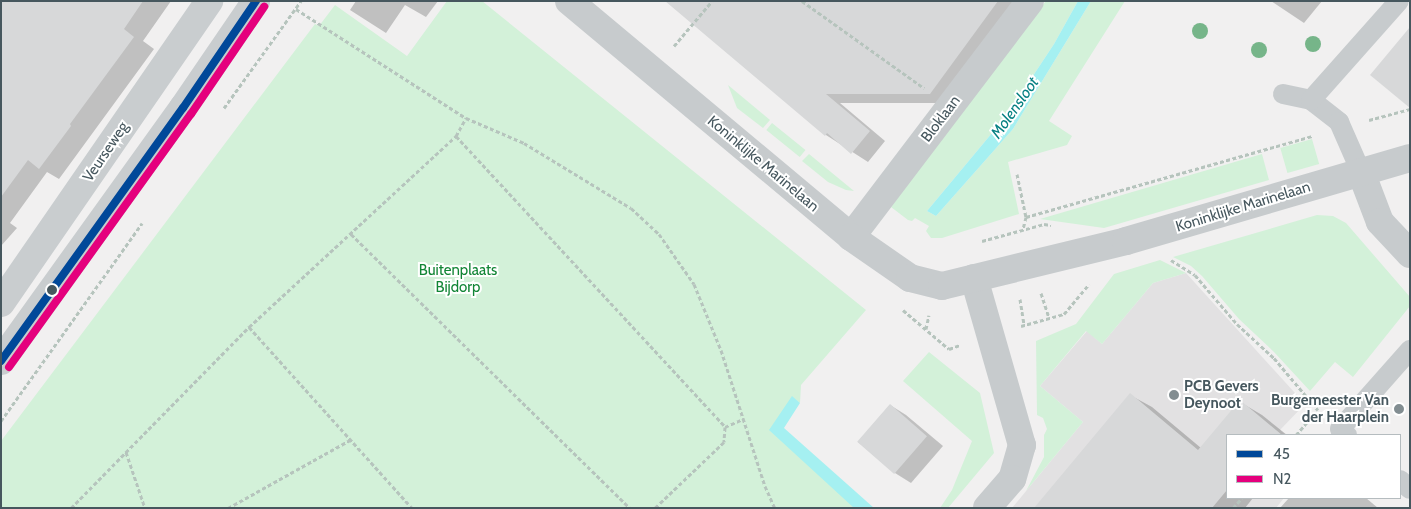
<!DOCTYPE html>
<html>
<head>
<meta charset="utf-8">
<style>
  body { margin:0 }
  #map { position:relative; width:1411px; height:509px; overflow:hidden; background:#f1f0f0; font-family:Cabin,sans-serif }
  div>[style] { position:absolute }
  .education>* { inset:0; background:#e2e1e2 }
  .green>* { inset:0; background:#d3f1d9; transform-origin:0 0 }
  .water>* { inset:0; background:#a5f0f1 }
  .shadow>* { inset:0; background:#0003 }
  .building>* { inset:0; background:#d7d8d9; transform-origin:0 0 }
  .path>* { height:3px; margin-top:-1.5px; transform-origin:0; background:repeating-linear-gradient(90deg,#b6c4bd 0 4px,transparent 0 6.5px) }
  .service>* { height:20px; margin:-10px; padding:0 10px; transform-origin:10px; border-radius:10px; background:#c7cbcd }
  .minor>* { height:28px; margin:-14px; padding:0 14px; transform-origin:14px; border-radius:14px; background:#c7cbcd }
  .tertiary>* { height:28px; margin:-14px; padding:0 14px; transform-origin:14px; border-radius:14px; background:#c7cbcd }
  .secondary>* { height:28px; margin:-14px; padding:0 14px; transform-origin:14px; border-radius:14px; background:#c9cdcf }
  .bus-1>* { height:8px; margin:-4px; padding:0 4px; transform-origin:4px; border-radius:4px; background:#004899 }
  .bus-2>* { height:8px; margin:-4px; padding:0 4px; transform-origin:4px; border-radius:4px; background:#e5007d }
  .trees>* { width:16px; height:16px; margin:-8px; border-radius:50%; background:#76b589 }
  .dots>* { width:14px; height:14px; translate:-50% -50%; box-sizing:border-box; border:2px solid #fff; border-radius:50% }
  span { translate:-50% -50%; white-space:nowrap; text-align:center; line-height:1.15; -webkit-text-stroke:4px #fff; paint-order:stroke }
  .street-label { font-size:15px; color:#46575e }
  .park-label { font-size:15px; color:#118535 }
  .poi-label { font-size:15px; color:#46575e; font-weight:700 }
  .left { translate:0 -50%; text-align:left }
  .right { translate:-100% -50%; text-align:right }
  .water-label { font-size:16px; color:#078183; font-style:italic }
  .frame { position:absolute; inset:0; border:2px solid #46575e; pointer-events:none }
  .legend { position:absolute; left:1226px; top:434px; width:175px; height:65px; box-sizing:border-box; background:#fff; border:1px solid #b5bcbf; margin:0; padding:6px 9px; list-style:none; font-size:15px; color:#46575e }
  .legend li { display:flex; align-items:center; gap:10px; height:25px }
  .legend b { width:25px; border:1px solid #b5bcbf }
</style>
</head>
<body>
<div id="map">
  <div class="education">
    <i style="clip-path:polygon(1186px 273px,1305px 404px,1280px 430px,1286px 435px,1227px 435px,1227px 498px,1284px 498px,1276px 508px,1012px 508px,1083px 422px,1040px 386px,1087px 331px,1102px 344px,1153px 283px)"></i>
  </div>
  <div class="green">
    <i style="clip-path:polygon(447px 1px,482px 1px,866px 310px,801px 385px,800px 403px,792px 397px,778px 428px,864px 508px,1px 508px,1px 441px,315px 24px,319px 26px,335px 5px,407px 56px)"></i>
    <i style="clip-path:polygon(1046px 1px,1078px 1px,1054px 44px,1007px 115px,927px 211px,936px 216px,1013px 129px,1091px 1px,1125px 1px,1049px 121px,1072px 136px,1067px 145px,1008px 162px,1019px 214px,942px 238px,931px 238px,926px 231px,929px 226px,915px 218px,912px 221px,908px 220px,891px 207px,1014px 38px)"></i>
    <i style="clip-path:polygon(728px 85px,770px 120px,763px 128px,737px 108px)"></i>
    <i style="left:772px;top:123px;width:43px;height:9px;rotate:39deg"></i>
    <i style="left:1312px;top:139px;width:26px;height:33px;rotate:74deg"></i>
    <i style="clip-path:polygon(809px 154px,854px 191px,846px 190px,828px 182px,802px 161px)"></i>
    <i style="clip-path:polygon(1262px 154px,1269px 180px,1104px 228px,1040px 219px)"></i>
    <i style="clip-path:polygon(1317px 215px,1333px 216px,1346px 223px,1410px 297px,1410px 306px,1353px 377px,1335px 362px,1310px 391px,1274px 352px,1239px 319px,1202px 276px,1191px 266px,1173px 257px)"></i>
    <i style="clip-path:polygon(1160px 260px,1186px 273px,1153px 283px,1102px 344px,1086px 331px,1040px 386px,1083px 422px,1026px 491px,1044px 457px,1044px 435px,1047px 429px,1043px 418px,1037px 415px,1036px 341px,1076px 324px,1114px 274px)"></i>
    <i style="clip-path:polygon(929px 352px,980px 393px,994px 453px,948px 508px,940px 508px,952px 490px,972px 441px,903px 381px)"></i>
  </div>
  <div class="water">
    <i style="clip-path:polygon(1078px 1px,1091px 1px,1013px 129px,936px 216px,927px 211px,1007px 115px,1054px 44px)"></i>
    <i style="clip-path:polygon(792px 396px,800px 403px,784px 428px,874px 508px,854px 508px,769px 430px)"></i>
  </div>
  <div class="shadow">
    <i style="clip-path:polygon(1px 1px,171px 1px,143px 41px,154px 49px,59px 179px,47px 172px,10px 223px,17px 228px,1px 246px)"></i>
    <i style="clip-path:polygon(356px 1px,438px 1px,426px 17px,405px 5px,386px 33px,350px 10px)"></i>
    <i style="clip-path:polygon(666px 1px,1021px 1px,947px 103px,840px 103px,885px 141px,868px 162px,826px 135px)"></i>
    <i style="clip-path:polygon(1271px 1px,1322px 1px,1304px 23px)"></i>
    <i style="clip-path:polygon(1130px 395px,1152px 407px,1201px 448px,1240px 402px,1262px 415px,1287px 435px,1227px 435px,1227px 498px,1253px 498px,1245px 508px,1048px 508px)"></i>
    <i style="clip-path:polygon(890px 405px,906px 415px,943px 446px,911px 483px,895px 473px,858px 442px)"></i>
    <i style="clip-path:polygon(1289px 498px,1366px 498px,1378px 508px,1280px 508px)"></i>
  </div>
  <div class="building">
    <i style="clip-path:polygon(1px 1px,143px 1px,124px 29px,134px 37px,70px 124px,71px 126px,39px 169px,28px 160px,1px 197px)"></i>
    <i style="clip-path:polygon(665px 1px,998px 1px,930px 94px,826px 94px,870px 131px,851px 154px,827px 133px,825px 136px)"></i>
    <i style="clip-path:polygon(1410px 27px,1410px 108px,1370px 75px)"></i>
    <i style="clip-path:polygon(1130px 393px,1198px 450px,1240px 400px,1282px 435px,1227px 435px,1227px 490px,1212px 508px,1034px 508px)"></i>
    <i style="left:890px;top:404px;width:49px;height:50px;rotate:41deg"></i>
  </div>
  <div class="path">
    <i style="left:802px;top:1px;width:150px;rotate:35.5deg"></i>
    <i style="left:296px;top:9px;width:202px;rotate:32.7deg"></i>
    <i style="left:466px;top:118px;width:63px;rotate:23.3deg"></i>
    <i style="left:524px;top:143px;width:125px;rotate:31.3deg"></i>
    <i style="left:631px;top:208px;width:38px;rotate:43deg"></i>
    <i style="left:659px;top:234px;width:61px;rotate:55deg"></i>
    <i style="left:694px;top:284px;width:71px;rotate:67.8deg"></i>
    <i style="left:721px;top:350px;width:143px;rotate:72.1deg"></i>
    <i style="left:765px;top:486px;width:24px;rotate:66deg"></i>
    <i style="left:674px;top:46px;width:59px;rotate:-49.8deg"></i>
    <i style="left:224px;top:108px;width:132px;rotate:-54.3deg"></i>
    <i style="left:1369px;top:120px;width:42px;rotate:-15deg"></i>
    <i style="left:456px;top:136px;width:396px;rotate:47.2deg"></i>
    <i style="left:725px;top:427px;width:15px;rotate:94deg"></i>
    <i style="left:724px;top:442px;width:95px;rotate:136.3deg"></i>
    <i style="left:1017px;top:174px;width:44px;rotate:78.2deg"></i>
    <i style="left:1026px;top:217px;width:12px;rotate:104deg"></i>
    <i style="left:1026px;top:217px;width:297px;rotate:-15.8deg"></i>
    <i style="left:351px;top:234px;width:391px;rotate:44.5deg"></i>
    <i style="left:982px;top:241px;width:64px;rotate:-15.3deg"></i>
    <i style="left:1044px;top:224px;width:7px;rotate:8deg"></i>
    <i style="left:1171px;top:260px;width:28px;rotate:32deg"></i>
    <i style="left:1195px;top:275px;width:65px;rotate:49.4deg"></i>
    <i style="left:1237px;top:324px;width:50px;rotate:42.6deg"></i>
    <i style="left:1274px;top:358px;width:68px;rotate:49.8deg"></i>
    <i style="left:1041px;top:293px;width:26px;rotate:72deg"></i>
    <i style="left:1020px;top:299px;width:26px;rotate:81deg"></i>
    <i style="left:903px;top:310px;width:60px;rotate:40.3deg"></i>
    <i style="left:949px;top:349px;width:12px;rotate:-20deg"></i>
    <i style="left:1021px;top:326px;width:45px;rotate:-15.6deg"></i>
    <i style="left:1064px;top:314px;width:39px;rotate:-50deg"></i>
    <i style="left:249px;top:327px;width:244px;rotate:48deg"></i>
    <i style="left:926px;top:329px;width:14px;rotate:-78deg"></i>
    <i style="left:1px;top:421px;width:243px;rotate:-54.5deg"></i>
    <i style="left:725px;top:427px;width:20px;rotate:-24deg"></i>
    <i style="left:1296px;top:435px;width:30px;rotate:-49deg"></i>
    <i style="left:126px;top:452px;width:59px;rotate:71.3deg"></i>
    <i style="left:71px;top:508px;width:254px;rotate:-45.5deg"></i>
    <i style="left:249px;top:327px;width:282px;rotate:-42.7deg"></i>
    <i style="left:456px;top:136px;width:21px;rotate:-61deg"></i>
    <i style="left:228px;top:508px;width:140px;rotate:-29.1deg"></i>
    <i style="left:1233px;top:508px;width:13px;rotate:-48deg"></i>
  </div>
  <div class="service">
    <i style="left:1283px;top:94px;width:29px;rotate:12deg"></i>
    <i style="left:1311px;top:100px;width:36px;rotate:38deg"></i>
    <i style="left:1339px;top:122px;width:55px;rotate:66.3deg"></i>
    <i style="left:1311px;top:100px;width:132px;rotate:-48.4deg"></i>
    <i style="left:1347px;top:435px;width:9px;rotate:-139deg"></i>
    <i style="left:1340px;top:429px;width:106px;rotate:-48.5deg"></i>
    <i style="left:1400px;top:480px;width:13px;rotate:42deg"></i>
  </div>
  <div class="minor">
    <i style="left:1361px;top:172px;width:53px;rotate:69.2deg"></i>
    <i style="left:1380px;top:222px;width:44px;rotate:46.8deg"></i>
    <i style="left:851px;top:237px;width:296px;rotate:-52.8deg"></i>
    <i style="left:974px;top:278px;width:174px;rotate:74deg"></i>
    <i style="left:1022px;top:445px;width:35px;rotate:106deg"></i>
    <i style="left:1012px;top:479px;width:38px;rotate:131deg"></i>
  </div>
  <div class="tertiary">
    <i style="left:569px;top:1px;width:368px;rotate:39.9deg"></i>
    <i style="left:851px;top:237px;width:72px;rotate:34.8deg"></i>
    <i style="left:910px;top:278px;width:33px;rotate:14deg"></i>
    <i style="left:942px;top:286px;width:189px;rotate:-13.7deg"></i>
    <i style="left:1126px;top:241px;width:296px;rotate:-16.3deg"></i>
  </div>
  <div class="secondary">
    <i style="left:1px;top:303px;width:367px;rotate:-55.4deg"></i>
    <i style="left:1px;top:361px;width:312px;rotate:-54.3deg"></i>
    <i style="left:183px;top:108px;width:130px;rotate:-55.7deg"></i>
  </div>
  <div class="bus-1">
    <i style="left:1px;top:361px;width:312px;rotate:-54.3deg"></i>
    <i style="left:183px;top:108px;width:130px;rotate:-55.7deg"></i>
  </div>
  <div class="bus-2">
    <i style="left:9px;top:367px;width:312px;rotate:-54.3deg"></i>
    <i style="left:191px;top:114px;width:130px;rotate:-55.7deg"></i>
  </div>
  <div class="trees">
    <i style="left:1200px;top:31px"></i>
    <i style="left:1313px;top:44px"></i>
    <i style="left:1259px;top:50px"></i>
  </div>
  <div class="dots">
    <i style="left:52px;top:290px;background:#46575e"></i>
    <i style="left:1174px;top:395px;background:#828d91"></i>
    <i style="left:1399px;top:409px;background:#828d91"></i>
  </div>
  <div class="street-label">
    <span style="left:941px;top:119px;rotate:-53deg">Bloklaan</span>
    <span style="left:106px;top:152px;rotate:-56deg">Veurseweg</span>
    <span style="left:763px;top:164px;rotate:40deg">Koninklijke Marinelaan</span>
    <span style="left:1243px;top:207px;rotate:-17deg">Koninklijke Marinelaan</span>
  </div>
  <div class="park-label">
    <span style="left:458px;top:279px">Buitenplaats<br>Bijdorp</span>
  </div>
  <div class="poi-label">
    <span class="left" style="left:1184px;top:395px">PCB Gevers<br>Deynoot</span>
    <span class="right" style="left:1389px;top:409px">Burgemeester Van<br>der Haarplein</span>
  </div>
  <div class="water-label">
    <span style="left:1015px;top:108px;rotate:-55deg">Molensloot</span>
  </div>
  <div class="frame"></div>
  <ul class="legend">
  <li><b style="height:6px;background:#004899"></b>45</li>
  <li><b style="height:6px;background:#e5007d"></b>N2</li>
  </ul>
</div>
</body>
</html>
